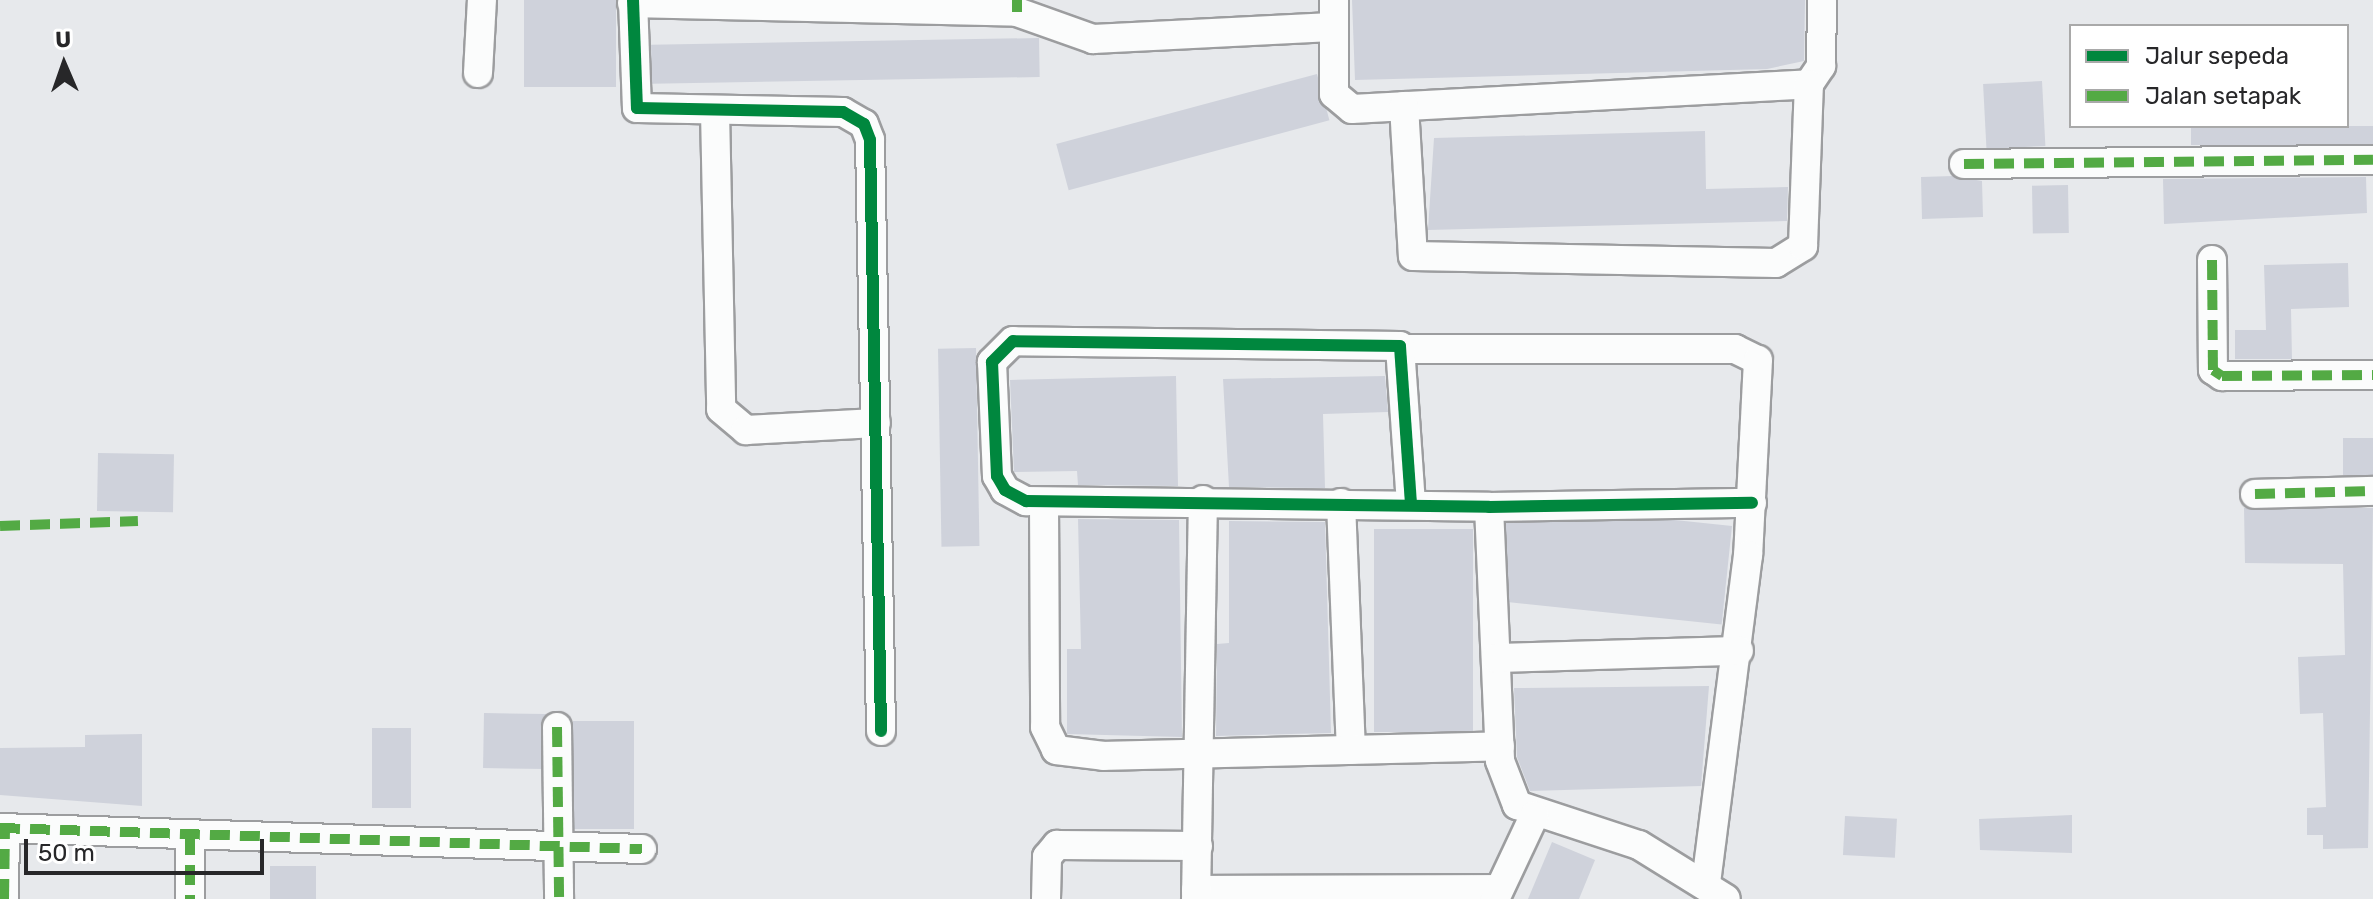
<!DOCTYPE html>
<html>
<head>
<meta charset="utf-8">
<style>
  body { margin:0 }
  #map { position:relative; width:2373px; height:899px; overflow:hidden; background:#e7e9ec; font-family:Rubik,sans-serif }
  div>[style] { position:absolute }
  .building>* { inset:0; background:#cfd2db; transform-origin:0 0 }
  .roads { filter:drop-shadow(2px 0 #9c9d9f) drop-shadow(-2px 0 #9c9d9f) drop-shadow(0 2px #9c9d9f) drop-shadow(0 -2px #9c9d9f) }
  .street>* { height:28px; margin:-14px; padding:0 14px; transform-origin:14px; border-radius:14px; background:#fbfcfc }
  .quiet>* { height:10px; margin-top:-5px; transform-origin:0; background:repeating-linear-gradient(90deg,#53aa44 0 20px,transparent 0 30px) }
  .cycleway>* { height:12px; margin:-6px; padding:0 6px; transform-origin:6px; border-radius:6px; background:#00873e }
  span { translate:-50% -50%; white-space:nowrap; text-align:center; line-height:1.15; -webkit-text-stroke:6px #fff; paint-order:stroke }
  .legend { position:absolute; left:2069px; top:24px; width:280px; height:104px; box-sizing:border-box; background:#fff; border:2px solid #a9a9a9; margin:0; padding:10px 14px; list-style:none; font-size:24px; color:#272729 }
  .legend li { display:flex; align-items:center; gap:16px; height:40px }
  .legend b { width:40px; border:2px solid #a9a9a9 }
  .north { position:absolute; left:24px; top:24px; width:80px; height:80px; -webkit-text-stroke:6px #fff; paint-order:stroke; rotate:358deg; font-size:22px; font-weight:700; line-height:32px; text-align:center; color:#272729 }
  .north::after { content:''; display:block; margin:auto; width:28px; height:36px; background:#272729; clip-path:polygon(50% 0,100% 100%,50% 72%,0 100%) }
  .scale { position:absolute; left:24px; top:839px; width:240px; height:36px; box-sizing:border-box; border:4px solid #272729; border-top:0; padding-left:10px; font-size:24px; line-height:28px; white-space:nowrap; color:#272729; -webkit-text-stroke:6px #fff; paint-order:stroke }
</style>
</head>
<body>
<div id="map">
  <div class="building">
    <i style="left:524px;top:0;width:92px;height:87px"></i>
    <i style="clip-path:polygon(1352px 0,1805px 0,1804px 61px,1767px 69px,1355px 80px)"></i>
    <i style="left:1039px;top:38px;width:39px;height:388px;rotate:89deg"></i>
    <i style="left:1317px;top:74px;width:48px;height:270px;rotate:75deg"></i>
    <i style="left:2042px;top:81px;width:65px;height:59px;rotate:87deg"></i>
    <i style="left:2191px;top:126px;width:182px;height:19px"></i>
    <i style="clip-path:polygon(1705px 131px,1706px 189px,1788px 187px,1787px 221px,1428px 230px,1434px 138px)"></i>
    <i style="clip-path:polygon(1953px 176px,1982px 181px,1983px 217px,1922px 219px,1921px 177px)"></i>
    <i style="clip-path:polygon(2366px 177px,2367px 213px,2164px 224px,2163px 179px)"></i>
    <i style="left:2068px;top:185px;width:48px;height:36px;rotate:89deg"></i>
    <i style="clip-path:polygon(2348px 263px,2349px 307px,2291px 309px,2292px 359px,2235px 359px,2235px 330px,2266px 330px,2264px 265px)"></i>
    <i style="left:976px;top:348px;width:198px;height:38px;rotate:89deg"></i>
    <i style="clip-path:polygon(1176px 376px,1178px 486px,1078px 485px,1077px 471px,1014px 472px,1010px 380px)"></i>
    <i style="clip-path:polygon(1385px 376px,1388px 412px,1323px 414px,1325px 488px,1229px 487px,1223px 379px)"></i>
    <i style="left:2343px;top:438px;width:30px;height:37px"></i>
    <i style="left:98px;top:453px;width:76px;height:58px;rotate:1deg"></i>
    <i style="clip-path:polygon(2244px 508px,2373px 508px,2368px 848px,2323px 849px,2323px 835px,2307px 835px,2307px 808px,2326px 807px,2323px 713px,2300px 714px,2298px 657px,2345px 655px,2343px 564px,2245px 563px)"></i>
    <i style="clip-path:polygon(1078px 519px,1179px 520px,1182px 737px,1067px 734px,1067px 649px,1081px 649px)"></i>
    <i style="clip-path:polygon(1229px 521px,1325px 522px,1331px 733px,1216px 736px,1217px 644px,1229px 643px)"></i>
    <i style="left:1732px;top:526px;width:99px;height:225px;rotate:96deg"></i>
    <i style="left:1374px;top:529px;width:99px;height:203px"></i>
    <i style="clip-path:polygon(1709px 686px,1701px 786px,1530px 791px,1517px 757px,1514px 688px)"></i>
    <i style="left:484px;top:713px;width:62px;height:55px;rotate:1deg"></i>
    <i style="left:573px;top:721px;width:61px;height:108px"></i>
    <i style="left:372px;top:728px;width:39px;height:80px"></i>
    <i style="clip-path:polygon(142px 734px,142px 806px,0 795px,0 748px,85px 747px,85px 735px)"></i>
    <i style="clip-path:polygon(2072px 815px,2072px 853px,1980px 850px,1979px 819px)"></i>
    <i style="left:1845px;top:816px;width:52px;height:39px;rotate:3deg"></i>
    <i style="clip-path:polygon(1552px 842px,1595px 860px,1579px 899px,1528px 899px)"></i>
    <i style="left:270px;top:866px;width:46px;height:33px"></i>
  </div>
  <div class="roads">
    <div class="street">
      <i style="left:633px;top:0;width:108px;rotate:87.9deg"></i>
      <i style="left:637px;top:108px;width:206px;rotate:1.1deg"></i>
      <i style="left:843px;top:112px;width:24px;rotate:30deg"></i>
      <i style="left:864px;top:124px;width:17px;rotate:69deg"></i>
      <i style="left:870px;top:140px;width:591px;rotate:88.93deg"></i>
      <i style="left:1334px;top:0;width:94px;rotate:90deg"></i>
      <i style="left:1334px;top:94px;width:23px;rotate:40deg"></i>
      <i style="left:1352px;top:109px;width:458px;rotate:-3.1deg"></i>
      <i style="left:1809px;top:84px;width:22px;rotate:-56deg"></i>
      <i style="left:1821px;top:66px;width:66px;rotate:-89.1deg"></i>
      <i style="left:632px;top:3px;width:385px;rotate:1.3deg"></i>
      <i style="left:1017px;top:12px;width:81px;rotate:19.6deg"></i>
      <i style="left:1093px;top:39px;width:239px;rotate:-2.9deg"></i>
      <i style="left:478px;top:73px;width:73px;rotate:-86.9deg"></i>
      <i style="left:1404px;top:106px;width:150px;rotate:86.6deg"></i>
      <i style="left:1413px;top:256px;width:363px;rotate:1.1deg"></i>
      <i style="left:1776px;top:263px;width:32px;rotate:-32deg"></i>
      <i style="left:1803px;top:246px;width:162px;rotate:-87.9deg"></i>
      <i style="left:715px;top:111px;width:298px;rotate:88.8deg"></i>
      <i style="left:721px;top:409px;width:33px;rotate:40deg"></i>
      <i style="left:746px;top:430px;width:130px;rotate:-3.1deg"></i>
      <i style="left:1964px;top:164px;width:409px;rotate:-0.6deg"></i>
      <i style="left:2212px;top:260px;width:110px;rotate:89.5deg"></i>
      <i style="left:2213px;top:370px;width:11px;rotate:34deg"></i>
      <i style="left:2222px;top:376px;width:151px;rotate:-0.4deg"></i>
      <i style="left:1402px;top:349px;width:333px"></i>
      <i style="left:1735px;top:349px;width:25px;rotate:26deg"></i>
      <i style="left:1758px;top:360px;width:195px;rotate:92.9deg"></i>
      <i style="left:1748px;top:555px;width:333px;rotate:97.3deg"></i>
      <i style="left:2255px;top:494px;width:118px;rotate:-1.5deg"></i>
      <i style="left:1341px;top:503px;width:247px;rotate:87.7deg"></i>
      <i style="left:1044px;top:504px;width:223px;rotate:89.7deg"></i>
      <i style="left:1045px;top:727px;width:25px;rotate:64deg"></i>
      <i style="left:1056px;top:750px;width:48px;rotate:7.1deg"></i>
      <i style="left:1104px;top:756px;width:396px;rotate:-1.4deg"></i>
      <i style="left:1411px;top:504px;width:158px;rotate:-94deg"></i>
      <i style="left:1400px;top:346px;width:387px;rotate:-179.3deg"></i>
      <i style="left:1013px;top:341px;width:30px;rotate:135deg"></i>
      <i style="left:992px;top:362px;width:114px;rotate:87.5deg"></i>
      <i style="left:997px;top:476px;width:16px;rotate:60deg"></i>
      <i style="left:1005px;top:490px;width:24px;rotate:28deg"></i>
      <i style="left:1026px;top:501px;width:463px;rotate:0.7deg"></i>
      <i style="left:1489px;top:507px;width:263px;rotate:-0.9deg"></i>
      <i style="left:1489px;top:507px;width:254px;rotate:87.5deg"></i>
      <i style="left:1500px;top:761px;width:47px;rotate:68.9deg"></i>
      <i style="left:1517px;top:805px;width:128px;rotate:18.2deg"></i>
      <i style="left:1639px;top:845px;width:102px;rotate:31.8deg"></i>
      <i style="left:1496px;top:658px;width:243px;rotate:-1.7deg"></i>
      <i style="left:557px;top:727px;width:172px;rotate:89.3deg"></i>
      <i style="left:0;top:828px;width:642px;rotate:1.87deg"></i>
      <i style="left:190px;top:835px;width:64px;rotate:90deg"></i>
      <i style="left:1196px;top:890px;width:303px;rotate:-0.2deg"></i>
      <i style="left:4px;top:899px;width:70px;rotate:-89.2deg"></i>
      <i style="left:1046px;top:899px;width:42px;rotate:-88.6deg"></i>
      <i style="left:1047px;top:857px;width:16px;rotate:-50deg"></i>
      <i style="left:1057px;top:845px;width:141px;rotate:0.4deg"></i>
      <i style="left:1196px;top:899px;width:399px;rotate:-89deg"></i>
      <i style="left:1495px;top:899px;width:92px;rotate:-64.8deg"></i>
    </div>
  </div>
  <div class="quiet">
    <i style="left:1017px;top:0;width:12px;rotate:90deg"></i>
    <i style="left:1964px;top:164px;width:409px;rotate:-0.6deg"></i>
    <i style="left:2212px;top:260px;width:110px;rotate:89.5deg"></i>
    <i style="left:2213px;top:370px;width:11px;rotate:34deg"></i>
    <i style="left:2222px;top:376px;width:151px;rotate:-0.4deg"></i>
    <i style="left:2255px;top:494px;width:118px;rotate:-1.5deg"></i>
    <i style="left:0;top:526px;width:138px;rotate:-2.1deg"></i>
    <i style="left:557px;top:727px;width:172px;rotate:89.3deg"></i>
    <i style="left:0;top:828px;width:642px;rotate:1.87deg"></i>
    <i style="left:190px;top:835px;width:64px;rotate:90deg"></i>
    <i style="left:4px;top:899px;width:70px;rotate:-89.2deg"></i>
  </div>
  <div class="cycleway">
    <i style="left:633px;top:0;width:108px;rotate:87.9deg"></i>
    <i style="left:637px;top:108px;width:206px;rotate:1.1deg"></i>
    <i style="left:843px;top:112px;width:24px;rotate:30deg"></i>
    <i style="left:864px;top:124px;width:17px;rotate:69deg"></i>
    <i style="left:870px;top:140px;width:591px;rotate:88.93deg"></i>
    <i style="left:1411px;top:504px;width:158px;rotate:-94deg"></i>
    <i style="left:1400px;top:346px;width:387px;rotate:-179.3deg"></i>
    <i style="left:1013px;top:341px;width:30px;rotate:135deg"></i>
    <i style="left:992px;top:362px;width:114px;rotate:87.5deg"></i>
    <i style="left:997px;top:476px;width:16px;rotate:60deg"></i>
    <i style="left:1005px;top:490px;width:24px;rotate:28deg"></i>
    <i style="left:1026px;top:501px;width:463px;rotate:0.7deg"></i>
    <i style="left:1489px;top:507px;width:263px;rotate:-0.9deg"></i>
  </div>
  <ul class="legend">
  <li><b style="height:10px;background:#00873e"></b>Jalur sepeda</li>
  <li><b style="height:10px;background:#53aa44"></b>Jalan setapak</li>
  </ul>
  <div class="north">U</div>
  <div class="scale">50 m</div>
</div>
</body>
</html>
